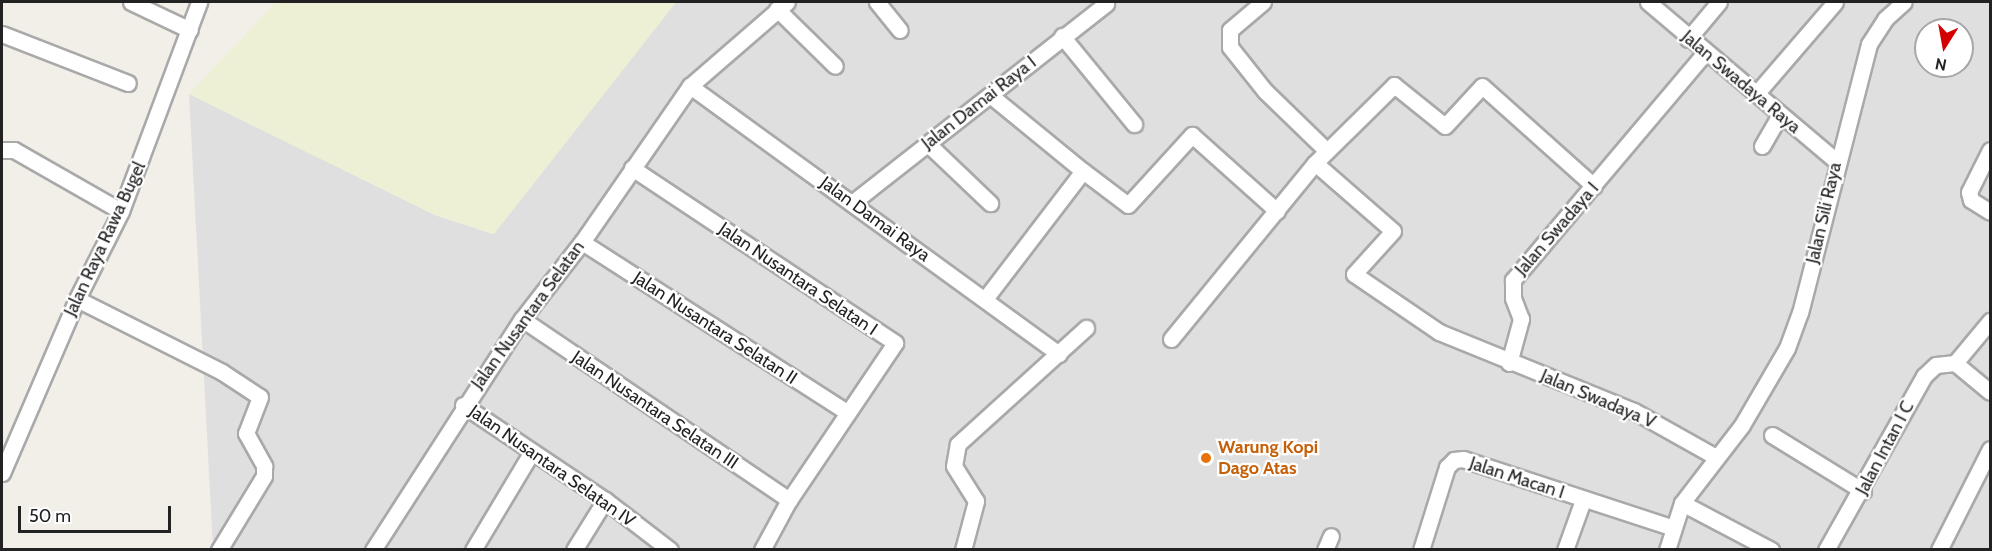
<!DOCTYPE html>
<html>
<head>
<meta charset="utf-8">
<style>
  body { margin:0 }
  #map { position:relative; width:1992px; height:551px; overflow:hidden; background:#f2efe9; font-family:Cabin,sans-serif }
  div>[style] { position:absolute }
  .residential>* { inset:0; background:#e0dfdf }
  .farmland>* { inset:0; background:#eef0d5 }
  .roads { filter:drop-shadow(2px 0 #a9a9a9) drop-shadow(-2px 0 #a9a9a9) drop-shadow(0 2px #a9a9a9) drop-shadow(0 -2px #a9a9a9) }
  .minor>* { height:15px; margin:-7.5px; padding:0 7.5px; transform-origin:7.5px; border-radius:7.5px; background:#fff }
  .dots>* { width:16px; height:16px; translate:-50% -50%; box-sizing:border-box; border:3px solid #fff; border-radius:50% }
  span { translate:-50% -50%; white-space:nowrap; text-align:center; line-height:1.15; -webkit-text-stroke:4.5px #fff; paint-order:stroke }
  .street-label { font-size:18px; color:#222 }
  .food-label { font-size:18px; color:#c56008; font-weight:700 }
  .left { translate:0 -50%; text-align:left }
  .frame { position:absolute; inset:0; border:3px solid #222; pointer-events:none }
  .north { position:absolute; left:1914px; top:18px; width:60px; height:60px; box-sizing:border-box; background:#fff; border:2px solid #a7a7a7; border-radius:50%; rotate:191deg; font-size:16px; font-weight:700; line-height:24px; text-align:center; color:#222 }
  .north::after { content:''; display:block; margin:auto; width:21px; height:27px; background:#d40000; clip-path:polygon(50% 0,100% 100%,50% 72%,0 100%) }
  .scale { position:absolute; left:18px; top:506px; width:153px; height:27px; box-sizing:border-box; border:3px solid #222; border-top:0; padding-left:8px; font-size:18px; line-height:21px; white-space:nowrap; color:#222; -webkit-text-stroke:4px #fff; paint-order:stroke }
</style>
</head>
<body>
<div id="map">
  <div class="residential">
    <i style="clip-path:polygon(evenodd,676px 2px,1990px 2px,1990px 549px,213px 549px,189px 94px,435px 215px,493px 234px,676px 2px,1926px 30px,1962px 30px,1962px 66px,1926px 66px,1926px 30px)"></i>
  </div>
  <div class="farmland">
    <i style="clip-path:polygon(276px 2px,676px 2px,494px 234px,435px 215px,189px 94px)"></i>
  </div>
  <div class="roads">
    <div class="minor">
      <i style="left:131px;top:2px;width:65px;rotate:25.4deg"></i>
      <i style="left:877px;top:2px;width:36px;rotate:51deg"></i>
      <i style="left:1263px;top:2px;width:43px;rotate:139.7deg"></i>
      <i style="left:1230px;top:30px;width:17px;rotate:90deg"></i>
      <i style="left:1230px;top:47px;width:56px;rotate:51.5deg"></i>
      <i style="left:1265px;top:91px;width:86px;rotate:44.1deg"></i>
      <i style="left:1648px;top:2px;width:246px;rotate:40.2deg"></i>
      <i style="left:777px;top:9px;width:81px;rotate:44.5deg"></i>
      <i style="left:2px;top:34px;width:135px;rotate:21.3deg"></i>
      <i style="left:1062px;top:36px;width:114px;rotate:50.7deg"></i>
      <i style="left:1688px;top:39px;width:48px;rotate:-50deg"></i>
      <i style="left:690px;top:86px;width:456px;rotate:36deg"></i>
      <i style="left:1756px;top:94px;width:121px;rotate:-49.3deg"></i>
      <i style="left:990px;top:95px;width:120px;rotate:39.3deg"></i>
      <i style="left:928px;top:144px;width:86px;rotate:43.6deg"></i>
      <i style="left:1762px;top:146px;width:36px;rotate:-60deg"></i>
      <i style="left:2px;top:150px;width:12px"></i>
      <i style="left:14px;top:150px;width:123px;rotate:29.7deg"></i>
      <i style="left:1990px;top:150px;width:47px;rotate:116.6deg"></i>
      <i style="left:1969px;top:192px;width:8px;rotate:76deg"></i>
      <i style="left:1971px;top:200px;width:22px;rotate:32deg"></i>
      <i style="left:1315px;top:163px;width:103px;rotate:41.1deg"></i>
      <i style="left:1393px;top:231px;width:58px;rotate:132.2deg"></i>
      <i style="left:1354px;top:274px;width:103px;rotate:34.3deg"></i>
      <i style="left:1439px;top:332px;width:210px;rotate:22.1deg"></i>
      <i style="left:1634px;top:411px;width:94px;rotate:29.3deg"></i>
      <i style="left:632px;top:168px;width:316px;rotate:33.6deg"></i>
      <i style="left:895px;top:343px;width:189px;rotate:124deg"></i>
      <i style="left:789px;top:500px;width:57px;rotate:118.4deg"></i>
      <i style="left:852px;top:203px;width:323px;rotate:-38.1deg"></i>
      <i style="left:582px;top:242px;width:316px;rotate:32.7deg"></i>
      <i style="left:77px;top:299px;width:162px;rotate:26.7deg"></i>
      <i style="left:222px;top:372px;width:45px;rotate:33.3deg"></i>
      <i style="left:260px;top:397px;width:39px;rotate:111deg"></i>
      <i style="left:246px;top:433px;width:38px;rotate:61deg"></i>
      <i style="left:264px;top:466px;width:10px;rotate:90deg"></i>
      <i style="left:264px;top:476px;width:87px;rotate:121.3deg"></i>
      <i style="left:985px;top:299px;width:161px;rotate:-52.6deg"></i>
      <i style="left:1083px;top:171px;width:56px;rotate:37.1deg"></i>
      <i style="left:1128px;top:205px;width:95px;rotate:-47.6deg"></i>
      <i style="left:1192px;top:135px;width:114px;rotate:41.8deg"></i>
      <i style="left:522px;top:319px;width:323px;rotate:34.1deg"></i>
      <i style="left:1171px;top:339px;width:227px;rotate:-50.7deg"></i>
      <i style="left:1315px;top:163px;width:111px;rotate:-44.6deg"></i>
      <i style="left:1394px;top:85px;width:65px;rotate:38.8deg"></i>
      <i style="left:1445px;top:126px;width:54px;rotate:-47.2deg"></i>
      <i style="left:1482px;top:86px;width:150px;rotate:41.8deg"></i>
      <i style="left:1509px;top:363px;width:46px;rotate:-74.7deg"></i>
      <i style="left:1521px;top:319px;width:22px;rotate:-111deg"></i>
      <i style="left:1513px;top:298px;width:18px;rotate:-90deg"></i>
      <i style="left:1513px;top:280px;width:297px;rotate:-49.8deg"></i>
      <i style="left:1955px;top:363px;width:55px;rotate:-50.2deg"></i>
      <i style="left:1955px;top:363px;width:45px;rotate:39.6deg"></i>
      <i style="left:463px;top:405px;width:171px;rotate:33.8deg"></i>
      <i style="left:605px;top:500px;width:82px;rotate:37.6deg"></i>
      <i style="left:1772px;top:435px;width:107px;rotate:31.6deg"></i>
      <i style="left:2px;top:473px;width:189px;rotate:-66.7deg"></i>
      <i style="left:77px;top:299px;width:98px;rotate:-63.4deg"></i>
      <i style="left:121px;top:211px;width:223px;rotate:-69.5deg"></i>
      <i style="left:1682px;top:503px;width:101px;rotate:27.8deg"></i>
      <i style="left:373px;top:550px;width:275px;rotate:-57.2deg"></i>
      <i style="left:522px;top:319px;width:98px;rotate:-52.1deg"></i>
      <i style="left:582px;top:242px;width:190px;rotate:-55.3deg"></i>
      <i style="left:690px;top:86px;width:128px;rotate:-40.9deg"></i>
      <i style="left:473px;top:550px;width:113px;rotate:-59.1deg"></i>
      <i style="left:574px;top:550px;width:59px;rotate:-58.2deg"></i>
      <i style="left:963px;top:550px;width:51px;rotate:-75.1deg"></i>
      <i style="left:976px;top:501px;width:41px;rotate:-122.2deg"></i>
      <i style="left:954px;top:466px;width:22px;rotate:-80deg"></i>
      <i style="left:958px;top:444px;width:173px;rotate:-42.2deg"></i>
      <i style="left:1325px;top:550px;width:15px;rotate:-67deg"></i>
      <i style="left:1421px;top:550px;width:87px;rotate:-72.6deg"></i>
      <i style="left:1447px;top:467px;width:10px;rotate:-45deg"></i>
      <i style="left:1454px;top:460px;width:9px;rotate:-6deg"></i>
      <i style="left:1463px;top:459px;width:219px;rotate:18.1deg"></i>
      <i style="left:1565px;top:550px;width:53px;rotate:-70.2deg"></i>
      <i style="left:1667px;top:550px;width:49px;rotate:-72.3deg"></i>
      <i style="left:1682px;top:503px;width:98px;rotate:-52.4deg"></i>
      <i style="left:1742px;top:425px;width:89px;rotate:-59.7deg"></i>
      <i style="left:1787px;top:348px;width:37px;rotate:-70deg"></i>
      <i style="left:1800px;top:313px;width:278px;rotate:-75.6deg"></i>
      <i style="left:1869px;top:44px;width:30px;rotate:-57deg"></i>
      <i style="left:1885px;top:19px;width:25px;rotate:-42deg"></i>
      <i style="left:1826px;top:550px;width:200px;rotate:-60.6deg"></i>
      <i style="left:1924px;top:376px;width:16px;rotate:-43deg"></i>
      <i style="left:1936px;top:365px;width:19px;rotate:-6deg"></i>
      <i style="left:1939px;top:550px;width:113px;rotate:-63.2deg"></i>
    </div>
  </div>
  <div class="dots">
    <i style="left:1206px;top:458px;background:#e8710a"></i>
  </div>
  <div class="street-label">
    <span style="left:1741px;top:82px;rotate:40deg">Jalan Swadaya Raya</span>
    <span style="left:979px;top:103px;rotate:-38deg">Jalan Damai Raya I</span>
    <span style="left:1824px;top:213px;rotate:-77deg">Jalan Sili Raya</span>
    <span style="left:875px;top:219px;rotate:36deg">Jalan Damai Raya</span>
    <span style="left:1557px;top:229px;rotate:-49deg">Jalan Swadaya I</span>
    <span style="left:105px;top:239px;rotate:-65deg">Jalan Raya Rawa Bugel</span>
    <span style="left:798px;top:279px;rotate:34deg">Jalan Nusantara Selatan I</span>
    <span style="left:528px;top:315px;rotate:-54deg">Jalan Nusantara Selatan</span>
    <span style="left:715px;top:328px;rotate:33deg">Jalan Nusantara Selatan II</span>
    <span style="left:1598px;top:399px;rotate:23deg">Jalan Swadaya V</span>
    <span style="left:655px;top:410px;rotate:34deg">Jalan Nusantara Selatan III</span>
    <span style="left:1885px;top:448px;rotate:-62deg">Jalan Intan I C</span>
    <span style="left:552px;top:466px;rotate:35deg">Jalan Nusantara Selatan IV</span>
    <span style="left:1517px;top:478px;rotate:18deg">Jalan Macan I</span>
  </div>
  <div class="food-label">
    <span class="left" style="left:1218px;top:458px">Warung Kopi<br>Dago Atas</span>
  </div>
  <div class="frame"></div>
  <div class="north">N</div>
  <div class="scale">50 m</div>
</div>
</body>
</html>
